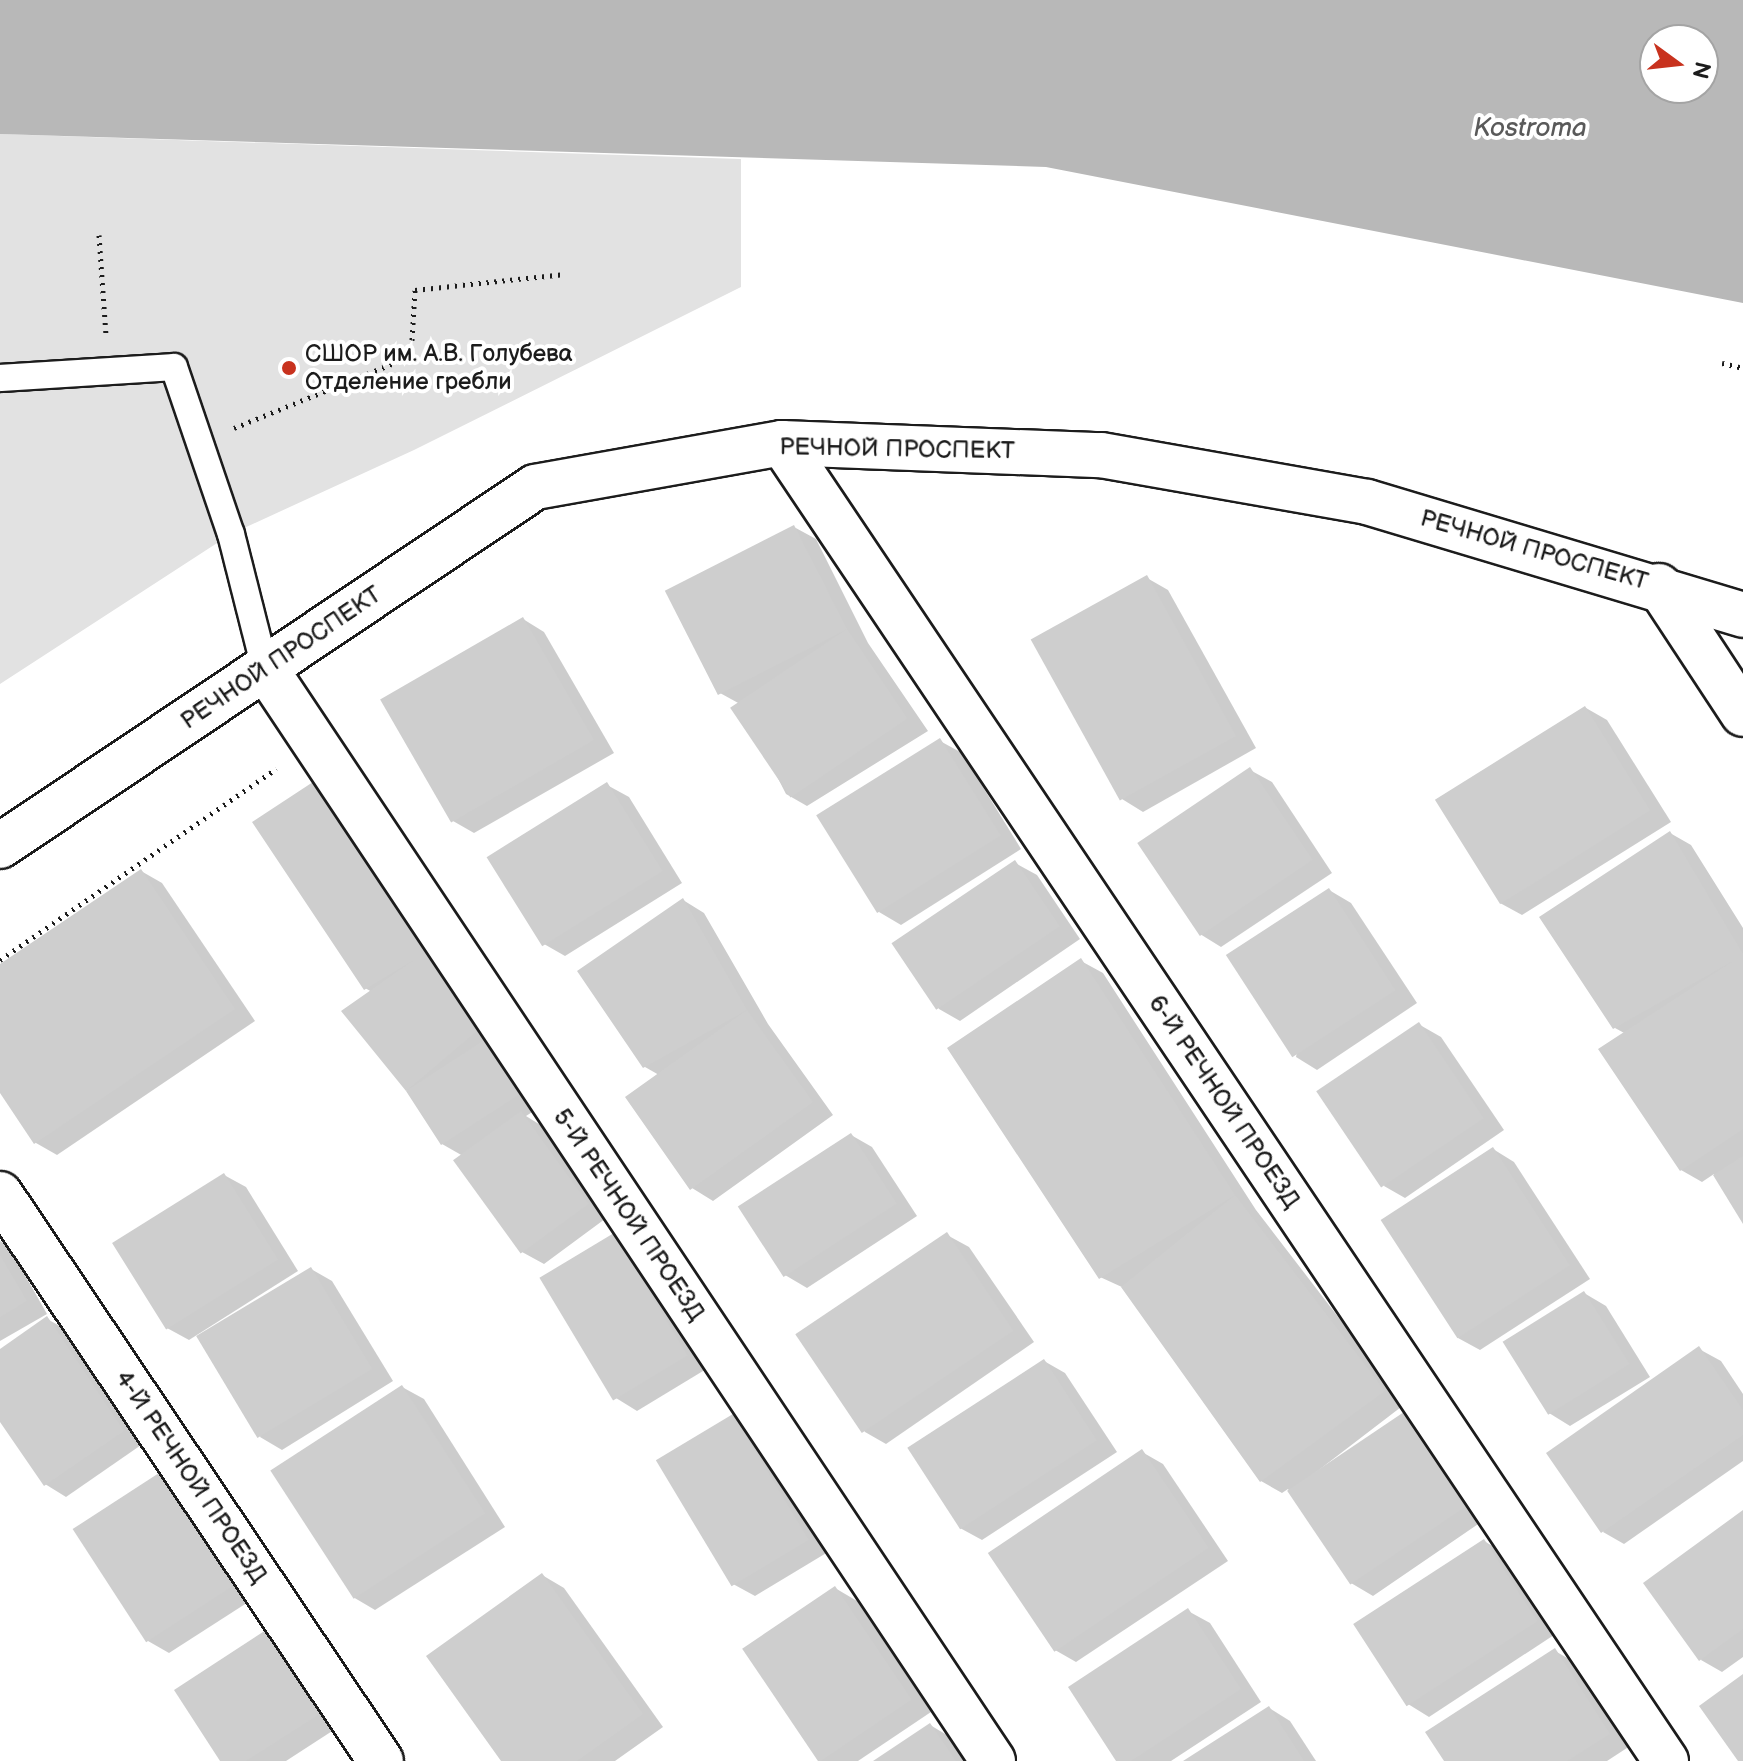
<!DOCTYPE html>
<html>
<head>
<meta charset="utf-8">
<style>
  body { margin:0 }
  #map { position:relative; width:1743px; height:1761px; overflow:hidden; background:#fff; font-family:"Balsamiq Sans",sans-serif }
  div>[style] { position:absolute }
  .green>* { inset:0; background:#e2e2e2 }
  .water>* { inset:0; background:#b8b8b8 }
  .shadow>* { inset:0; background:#0003 }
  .building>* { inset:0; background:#cecece; transform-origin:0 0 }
  .path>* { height:5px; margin-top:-2.5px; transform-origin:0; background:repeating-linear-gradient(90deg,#1c1c1c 0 2px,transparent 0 8px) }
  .roads { filter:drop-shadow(2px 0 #1c1c1c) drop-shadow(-2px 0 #1c1c1c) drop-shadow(0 2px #1c1c1c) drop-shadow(0 -2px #1c1c1c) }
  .service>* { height:26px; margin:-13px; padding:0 13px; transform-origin:13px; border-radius:13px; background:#fff }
  .minor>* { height:44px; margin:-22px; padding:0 22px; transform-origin:22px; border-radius:22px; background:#fff }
  .tertiary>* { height:44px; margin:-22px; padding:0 22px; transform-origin:22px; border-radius:22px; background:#fff }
  .dots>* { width:22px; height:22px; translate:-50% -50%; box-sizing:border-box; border:4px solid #fff; border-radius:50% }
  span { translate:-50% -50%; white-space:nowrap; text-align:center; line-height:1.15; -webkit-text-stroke:8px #fff; paint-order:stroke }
  .poi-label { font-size:24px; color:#1c1c1c }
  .left { translate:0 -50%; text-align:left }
  .street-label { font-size:24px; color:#1c1c1c }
  .water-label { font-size:26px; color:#5a5a5a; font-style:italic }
  .north { position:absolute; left:1639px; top:24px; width:80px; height:80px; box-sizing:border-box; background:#fff; border:2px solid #a4a4a4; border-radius:50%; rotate:105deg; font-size:22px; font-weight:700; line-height:32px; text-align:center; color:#1c1c1c }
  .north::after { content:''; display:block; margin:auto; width:28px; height:36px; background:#c8321e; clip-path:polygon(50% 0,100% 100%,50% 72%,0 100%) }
</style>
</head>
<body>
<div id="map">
  <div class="green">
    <i style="clip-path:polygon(0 134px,741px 159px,741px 287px,414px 450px,231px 534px,0 684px)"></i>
  </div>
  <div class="water">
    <i style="clip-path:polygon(evenodd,0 0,1743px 0,1743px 303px,1046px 167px,0 134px,0 0,1655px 40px,1703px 40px,1703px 88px,1655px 88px,1655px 40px)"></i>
  </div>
  <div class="shadow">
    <i style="clip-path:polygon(794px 527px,816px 539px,868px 643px,928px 731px,807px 806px,786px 794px,740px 704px,720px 693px)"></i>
    <i style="clip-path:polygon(1147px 578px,1168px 590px,1256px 748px,1143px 812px,1122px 799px)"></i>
    <i style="clip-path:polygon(523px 619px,544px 632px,614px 753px,474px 833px,453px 821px)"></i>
    <i style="clip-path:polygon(1586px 708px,1607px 720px,1671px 822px,1522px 915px,1500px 903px)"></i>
    <i style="clip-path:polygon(940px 741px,962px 753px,1021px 849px,901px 925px,879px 912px)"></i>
    <i style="clip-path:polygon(1250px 770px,1272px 782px,1332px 873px,1221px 947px,1200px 934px)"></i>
    <i style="clip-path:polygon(313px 784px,334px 797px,548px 1102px,526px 1116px,542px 1126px,609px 1216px,544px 1264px,522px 1252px,463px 1156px,442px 1144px,407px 1090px,344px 1012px,372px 992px,365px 988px)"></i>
    <i style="clip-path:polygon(607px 785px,629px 797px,682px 883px,565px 956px,544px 944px)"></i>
    <i style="clip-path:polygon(1670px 833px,1691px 845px,1743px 928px,1743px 1220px,1714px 1174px,1702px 1182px,1681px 1170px,1626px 1034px,1615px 1028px)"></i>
    <i style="clip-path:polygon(1015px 863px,1037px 875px,1080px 939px,960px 1021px,939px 1009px,895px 945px)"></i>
    <i style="clip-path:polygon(141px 871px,162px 883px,255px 1021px,57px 1155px,36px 1143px,0 1089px,0 966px)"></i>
    <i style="clip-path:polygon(1329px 890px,1351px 903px,1417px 1003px,1317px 1070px,1296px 1057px)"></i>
    <i style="clip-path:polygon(683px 900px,704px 913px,768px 1024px,833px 1115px,713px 1201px,692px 1188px,659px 1075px,645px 1067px)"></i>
    <i style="clip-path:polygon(1081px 961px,1103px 973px,1256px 1210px,1405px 1404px,1294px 1489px,1404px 1415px,1425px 1427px,1487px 1518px,1373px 1596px,1351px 1583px,1288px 1489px,1282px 1493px,1261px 1481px,1124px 1288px,1100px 1277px)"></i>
    <i style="clip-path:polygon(1420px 1025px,1441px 1037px,1504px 1130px,1405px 1198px,1384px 1186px)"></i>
    <i style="clip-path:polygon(851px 1135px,872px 1147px,917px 1216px,807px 1288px,785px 1275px)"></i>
    <i style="clip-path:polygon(1493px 1149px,1514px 1162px,1590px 1279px,1480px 1350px,1458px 1338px)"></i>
    <i style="clip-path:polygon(224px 1175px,246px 1187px,298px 1271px,189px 1340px,167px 1328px)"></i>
    <i style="clip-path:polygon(614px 1235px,635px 1248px,708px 1368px,637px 1411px,616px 1398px)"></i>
    <i style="clip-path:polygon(947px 1235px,969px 1247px,1034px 1342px,886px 1444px,865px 1432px,799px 1336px)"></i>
    <i style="clip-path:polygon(0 1241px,8px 1245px,47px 1314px,0 1341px)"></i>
    <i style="clip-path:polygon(311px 1269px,332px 1281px,393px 1381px,282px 1450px,260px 1437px)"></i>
    <i style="clip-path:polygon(1584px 1293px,1606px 1306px,1650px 1377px,1570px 1426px,1549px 1413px)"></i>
    <i style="clip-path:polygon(47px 1319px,69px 1331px,144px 1443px,66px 1497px,45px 1484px,0 1419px,0 1351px)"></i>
    <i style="clip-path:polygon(1699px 1349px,1721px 1361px,1743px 1394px,1743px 1461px,1624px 1544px,1603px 1532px)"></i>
    <i style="clip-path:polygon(1044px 1361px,1065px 1373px,1117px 1452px,982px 1540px,960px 1528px)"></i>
    <i style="clip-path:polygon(402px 1387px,424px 1399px,505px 1527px,375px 1610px,353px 1597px)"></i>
    <i style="clip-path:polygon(733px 1417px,754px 1429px,828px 1552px,755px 1596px,733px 1584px)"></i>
    <i style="clip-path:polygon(1142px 1452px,1163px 1464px,1228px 1561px,1076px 1662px,1055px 1650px)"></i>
    <i style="clip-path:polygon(159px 1475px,180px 1488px,253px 1599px,169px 1653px,148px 1641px)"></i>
    <i style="clip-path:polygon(1743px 1512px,1743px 1657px,1722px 1672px,1701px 1660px)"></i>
    <i style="clip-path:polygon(1484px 1541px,1506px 1554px,1557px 1633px,1429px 1717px,1408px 1704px)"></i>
    <i style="clip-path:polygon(542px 1575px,564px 1588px,663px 1727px,615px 1761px,503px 1761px)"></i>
    <i style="clip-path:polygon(835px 1588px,857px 1601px,931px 1712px,858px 1761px,819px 1761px,744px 1649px)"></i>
    <i style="clip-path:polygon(1188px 1611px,1210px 1623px,1261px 1702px,1171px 1761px,1118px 1761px)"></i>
    <i style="clip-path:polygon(1555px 1651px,1576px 1663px,1630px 1746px,1607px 1761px,1446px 1761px)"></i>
    <i style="clip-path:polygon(176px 1690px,360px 1713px,286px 1761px,222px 1761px)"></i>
    <i style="clip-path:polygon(1269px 1708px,1290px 1721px,1316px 1761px,1187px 1761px)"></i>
    <i style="clip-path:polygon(930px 1725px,952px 1738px,967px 1761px,877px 1761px)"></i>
  </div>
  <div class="building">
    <i style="left:794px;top:525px;width:117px;height:145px;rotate:63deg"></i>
    <i style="left:1147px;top:575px;width:184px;height:133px;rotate:61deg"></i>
    <i style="left:523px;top:617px;width:142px;height:165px;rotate:60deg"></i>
    <i style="left:847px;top:629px;width:108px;height:141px;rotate:56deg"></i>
    <i style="left:1585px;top:706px;width:123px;height:177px;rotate:58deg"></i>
    <i style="left:940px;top:738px;width:115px;height:146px;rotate:58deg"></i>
    <i style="left:1250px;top:767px;width:112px;height:136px;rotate:56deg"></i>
    <i style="clip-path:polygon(313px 782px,477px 1031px,406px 1091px,492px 1035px,528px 1089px,441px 1145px,406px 1091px,341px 1011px,414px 960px,364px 990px,252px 822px)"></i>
    <i style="left:607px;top:782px;width:105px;height:142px;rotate:58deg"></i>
    <i style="clip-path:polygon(1670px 831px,1743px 954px,1743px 1129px,1680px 1171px,1598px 1049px,1733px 961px,1613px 1029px,1539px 917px)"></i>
    <i style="left:1015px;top:860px;width:80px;height:149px;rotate:56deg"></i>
    <i style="clip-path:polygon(141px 869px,235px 1009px,34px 1144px,0 1093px,0 964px)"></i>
    <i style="left:1329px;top:888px;width:122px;height:123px;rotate:57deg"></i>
    <i style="clip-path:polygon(683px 898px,747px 1010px,813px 1102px,690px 1190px,625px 1097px,747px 1010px,643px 1068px,577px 971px)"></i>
    <i style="clip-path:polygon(1081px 958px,1235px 1195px,1385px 1391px,1260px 1482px,1121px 1287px,1235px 1195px,1099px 1279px,947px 1048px)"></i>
    <i style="left:1419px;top:1022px;width:116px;height:124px;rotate:56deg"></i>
    <i style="left:521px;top:1111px;width:115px;height:84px;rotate:54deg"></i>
    <i style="left:851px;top:1133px;width:84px;height:135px;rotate:57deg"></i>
    <i style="left:1493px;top:1147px;width:141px;height:134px;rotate:57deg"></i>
    <i style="clip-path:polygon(1743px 1156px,1743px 1224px,1713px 1175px)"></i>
    <i style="left:224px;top:1173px;width:102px;height:132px;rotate:58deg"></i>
    <i style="left:947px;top:1232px;width:119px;height:183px;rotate:56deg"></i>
    <i style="left:614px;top:1233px;width:143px;height:87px;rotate:59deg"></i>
    <i style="clip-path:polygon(0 1255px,27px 1301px,0 1317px)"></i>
    <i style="left:311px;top:1267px;width:119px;height:134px;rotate:59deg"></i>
    <i style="left:1584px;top:1291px;width:86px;height:96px;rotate:58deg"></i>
    <i style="clip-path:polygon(47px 1316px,124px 1431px,44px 1486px,0 1422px,0 1349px)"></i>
    <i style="clip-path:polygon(1699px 1346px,1743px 1410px,1743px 1435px,1601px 1533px,1546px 1453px)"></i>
    <i style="left:1044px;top:1359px;width:97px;height:163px;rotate:57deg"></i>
    <i style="left:402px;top:1385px;width:153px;height:157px;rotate:57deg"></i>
    <i style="left:1404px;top:1412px;width:113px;height:141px;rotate:56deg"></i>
    <i style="left:733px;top:1414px;width:147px;height:90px;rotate:59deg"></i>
    <i style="left:1142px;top:1449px;width:119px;height:186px;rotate:56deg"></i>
    <i style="left:159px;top:1473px;width:135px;height:103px;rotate:57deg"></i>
    <i style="clip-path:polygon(1743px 1510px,1743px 1629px,1699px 1661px,1643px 1583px)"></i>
    <i style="left:1484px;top:1539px;width:98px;height:156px;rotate:57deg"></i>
    <i style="clip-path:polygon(542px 1573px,643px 1714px,577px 1761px,501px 1761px,426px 1656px)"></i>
    <i style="left:835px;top:1586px;width:137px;height:112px;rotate:56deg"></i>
    <i style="clip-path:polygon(1188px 1608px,1241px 1689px,1131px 1761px,1116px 1761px,1068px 1687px)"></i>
    <i style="clip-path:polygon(286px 1617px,340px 1701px,246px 1761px,220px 1761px,174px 1690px)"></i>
    <i style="clip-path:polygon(1555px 1648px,1610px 1734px,1567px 1761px,1444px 1761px,1425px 1732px)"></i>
    <i style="clip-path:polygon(1743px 1674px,1743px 1761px,1738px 1761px,1699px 1706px)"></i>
    <i style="clip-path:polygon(1269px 1706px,1304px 1761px,1183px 1761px)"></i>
    <i style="clip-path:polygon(930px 1723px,956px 1761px,873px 1761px)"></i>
  </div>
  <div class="path">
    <i style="left:99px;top:235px;width:99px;rotate:86deg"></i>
    <i style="left:1722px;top:363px;width:22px;rotate:13deg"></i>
    <i style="left:234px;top:428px;width:191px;rotate:-22.1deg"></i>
    <i style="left:411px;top:356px;width:66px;rotate:-86.5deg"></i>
    <i style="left:415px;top:290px;width:151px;rotate:-6.1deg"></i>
    <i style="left:0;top:960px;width:336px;rotate:-34.7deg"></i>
  </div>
  <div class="roads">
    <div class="service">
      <i style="left:0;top:378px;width:174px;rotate:-3.6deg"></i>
      <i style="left:174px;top:367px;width:176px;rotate:71.2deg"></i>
      <i style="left:231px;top:534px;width:138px;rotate:75.8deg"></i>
    </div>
    <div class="minor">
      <i style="left:782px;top:443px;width:1587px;rotate:56.15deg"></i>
      <i style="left:1659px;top:586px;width:153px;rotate:56.7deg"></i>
      <i style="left:265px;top:668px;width:1313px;rotate:56.33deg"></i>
      <i style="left:0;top:1194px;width:683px;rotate:56.1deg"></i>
    </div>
    <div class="tertiary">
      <i style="left:0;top:846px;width:644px;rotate:-33.86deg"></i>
      <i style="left:535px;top:487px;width:251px;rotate:-10.1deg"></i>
      <i style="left:782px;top:443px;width:319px;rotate:2.2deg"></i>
      <i style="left:1101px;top:455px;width:270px;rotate:10deg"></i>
      <i style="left:1367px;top:502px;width:393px;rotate:16.7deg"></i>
    </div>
  </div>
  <div class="dots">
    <i style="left:289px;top:368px;background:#c8321e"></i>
  </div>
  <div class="poi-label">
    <span class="left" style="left:305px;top:368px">СШОР им. А.В. Голубева<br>Отделение гребли</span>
  </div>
  <div class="street-label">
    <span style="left:897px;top:449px;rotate:1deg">РЕЧНОЙ ПРОСПЕКТ</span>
    <span style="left:1534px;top:550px;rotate:16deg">РЕЧНОЙ ПРОСПЕКТ</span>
    <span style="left:281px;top:658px;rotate:-34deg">РЕЧНОЙ ПРОСПЕКТ</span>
    <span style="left:1224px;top:1102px;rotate:56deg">6-Й РЕЧНОЙ ПРОЕЗД</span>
    <span style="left:629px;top:1215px;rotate:56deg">5-Й РЕЧНОЙ ПРОЕЗД</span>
    <span style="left:191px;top:1477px;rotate:56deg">4-Й РЕЧНОЙ ПРОЕЗД</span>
  </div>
  <div class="water-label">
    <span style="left:1530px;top:129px">Kostroma</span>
  </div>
  <div class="north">N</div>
</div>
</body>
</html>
